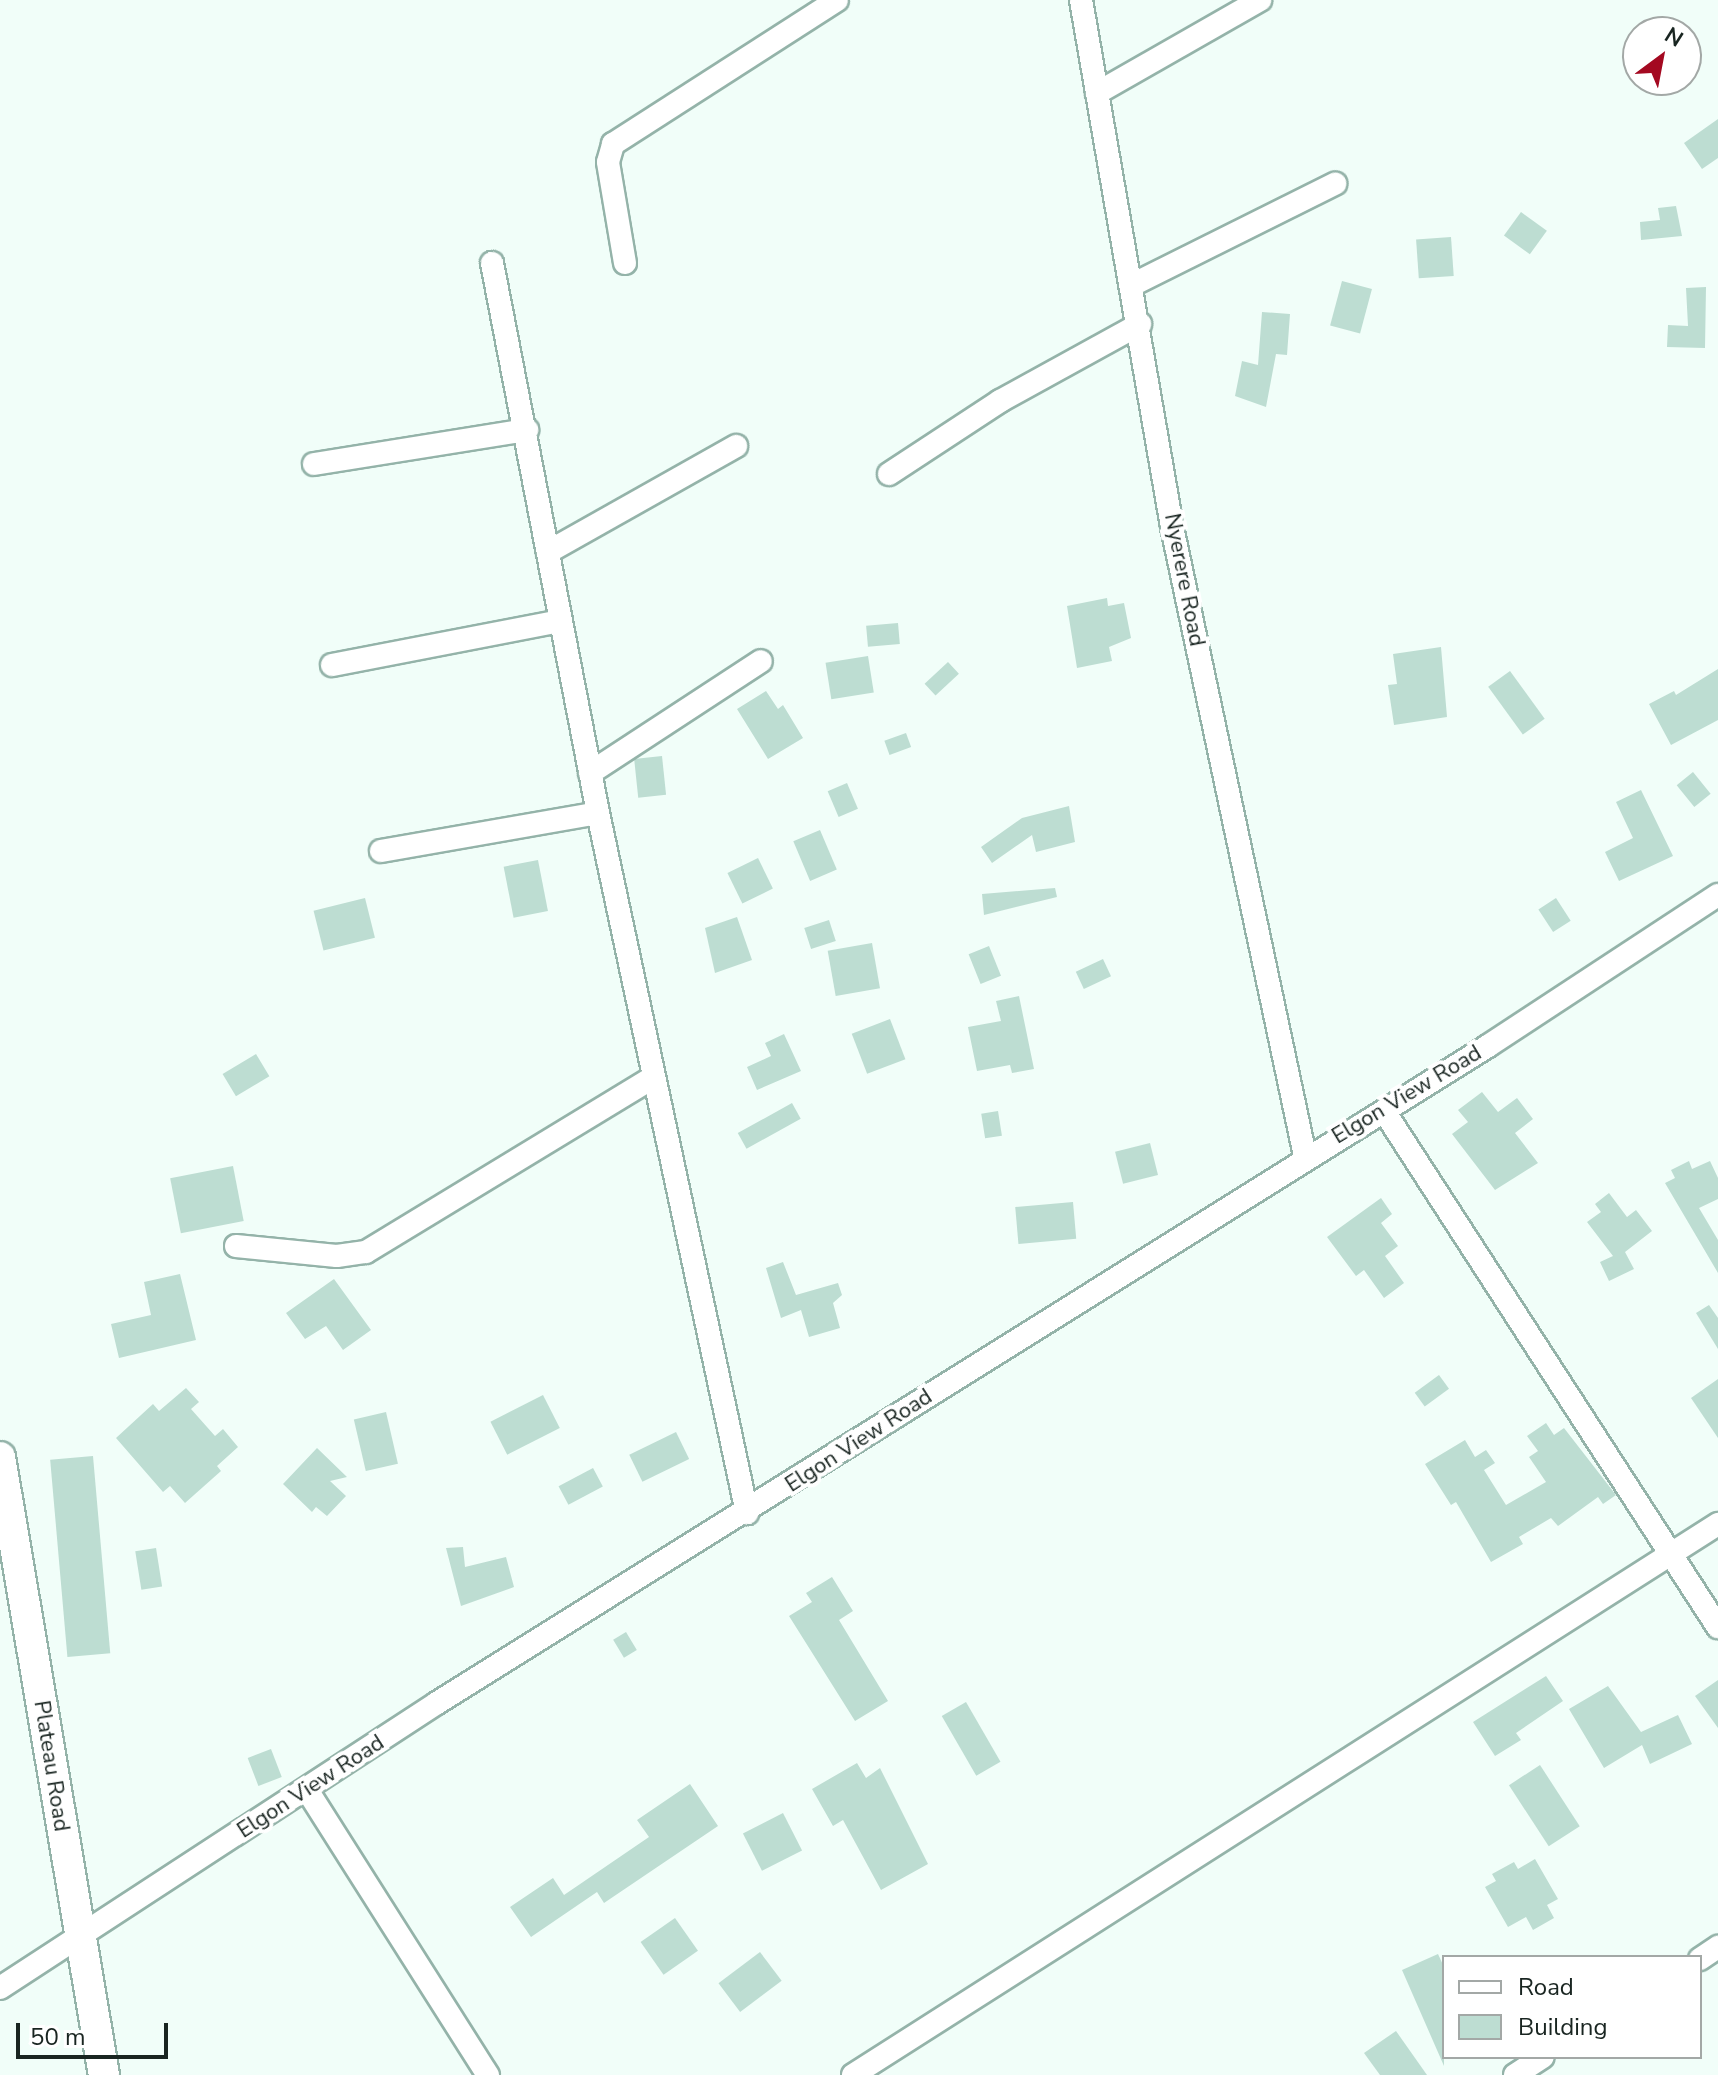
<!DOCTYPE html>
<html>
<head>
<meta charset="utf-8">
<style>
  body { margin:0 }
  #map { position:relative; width:1718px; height:2075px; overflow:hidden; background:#f1fef9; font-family:"Nunito Sans",sans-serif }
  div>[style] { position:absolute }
  .building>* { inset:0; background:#bdddd2; transform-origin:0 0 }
  .roads { filter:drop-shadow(2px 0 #94b3a9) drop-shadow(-2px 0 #94b3a9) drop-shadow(0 2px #94b3a9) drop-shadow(0 -2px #94b3a9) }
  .street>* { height:22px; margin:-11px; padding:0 11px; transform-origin:11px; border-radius:11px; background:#fff }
  .secondary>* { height:30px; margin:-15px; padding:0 15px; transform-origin:15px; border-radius:15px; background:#fff }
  span { translate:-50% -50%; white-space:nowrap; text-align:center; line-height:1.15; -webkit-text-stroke:8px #fff; paint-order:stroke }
  .street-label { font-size:22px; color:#192521 }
  .legend { position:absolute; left:1442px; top:1955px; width:260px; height:104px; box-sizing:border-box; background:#fff; border:2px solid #a3a8a6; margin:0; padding:10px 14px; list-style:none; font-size:24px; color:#192521 }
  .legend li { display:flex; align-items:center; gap:16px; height:40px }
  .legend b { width:40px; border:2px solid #a3a8a6 }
  .north { position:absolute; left:1622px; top:16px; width:80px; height:80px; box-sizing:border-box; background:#fff; border:2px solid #a3a8a6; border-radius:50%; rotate:32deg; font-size:22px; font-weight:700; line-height:32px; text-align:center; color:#192521 }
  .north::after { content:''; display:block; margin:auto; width:28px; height:36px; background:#a40921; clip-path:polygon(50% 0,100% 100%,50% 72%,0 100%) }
  .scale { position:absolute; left:16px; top:2023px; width:152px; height:36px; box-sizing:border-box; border:4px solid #192521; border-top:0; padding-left:10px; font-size:24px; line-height:28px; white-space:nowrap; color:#192521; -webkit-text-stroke:6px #fff; paint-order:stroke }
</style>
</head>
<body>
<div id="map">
  <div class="building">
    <i style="clip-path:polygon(1718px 119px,1718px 158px,1702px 169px,1684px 143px)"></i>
    <i style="clip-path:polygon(1676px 206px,1682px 236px,1641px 240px,1640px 222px,1660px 220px,1658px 208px)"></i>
    <i style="left:1521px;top:212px;width:32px;height:29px;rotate:36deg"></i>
    <i style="left:1451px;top:237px;width:39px;height:35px;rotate:86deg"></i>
    <i style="left:1342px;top:281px;width:31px;height:46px;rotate:15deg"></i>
    <i style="clip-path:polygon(1706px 287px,1705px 348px,1667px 347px,1668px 325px,1688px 326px,1686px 288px)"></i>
    <i style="clip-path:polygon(1262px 312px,1290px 314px,1287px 355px,1276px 354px,1266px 407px,1235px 396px,1242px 361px,1258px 365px)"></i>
    <i style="clip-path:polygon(1107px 598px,1108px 606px,1124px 603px,1131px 638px,1109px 647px,1112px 661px,1077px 668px,1067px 606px)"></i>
    <i style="left:898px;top:623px;width:21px;height:32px;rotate:85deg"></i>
    <i style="clip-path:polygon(1441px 647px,1447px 717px,1394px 725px,1388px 685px,1397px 684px,1393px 654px)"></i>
    <i style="left:868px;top:656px;width:37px;height:43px;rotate:81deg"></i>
    <i style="left:948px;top:662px;width:16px;height:32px;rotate:47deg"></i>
    <i style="clip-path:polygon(1718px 669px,1718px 720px,1671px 745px,1649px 704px,1674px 691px,1676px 695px)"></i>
    <i style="left:1510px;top:671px;width:59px;height:27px;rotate:54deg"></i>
    <i style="clip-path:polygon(766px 691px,778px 709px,783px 705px,803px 738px,768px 759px,737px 709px)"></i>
    <i style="left:906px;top:733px;width:15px;height:23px;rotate:70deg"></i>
    <i style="left:662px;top:756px;width:39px;height:28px;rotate:84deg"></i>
    <i style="left:1693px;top:772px;width:28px;height:21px;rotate:51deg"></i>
    <i style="left:847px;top:783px;width:28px;height:21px;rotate:67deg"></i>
    <i style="clip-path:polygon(1641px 790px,1673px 856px,1619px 881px,1605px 852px,1633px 838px,1616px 802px)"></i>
    <i style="clip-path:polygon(1069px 806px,1075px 842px,1036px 852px,1032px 835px,992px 863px,981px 847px,1022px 818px)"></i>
    <i style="left:820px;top:830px;width:43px;height:29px;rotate:67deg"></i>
    <i style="left:758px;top:858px;width:34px;height:34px;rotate:64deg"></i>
    <i style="left:538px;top:860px;width:52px;height:35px;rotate:79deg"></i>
    <i style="clip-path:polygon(1055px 888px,1057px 897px,984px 915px,982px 894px)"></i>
    <i style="left:365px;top:898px;width:41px;height:53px;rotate:76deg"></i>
    <i style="left:1556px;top:898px;width:27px;height:21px;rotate:57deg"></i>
    <i style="clip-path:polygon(737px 917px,752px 960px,715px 973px,705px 928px)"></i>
    <i style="left:829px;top:920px;width:22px;height:26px;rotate:72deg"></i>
    <i style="left:872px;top:943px;width:46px;height:45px;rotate:80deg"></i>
    <i style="left:989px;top:946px;width:32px;height:22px;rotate:68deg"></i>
    <i style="left:1103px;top:959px;width:19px;height:30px;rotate:65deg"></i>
    <i style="clip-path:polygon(1019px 996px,1034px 1069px,1012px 1073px,1010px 1065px,977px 1071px,968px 1027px,1001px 1021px,996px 1001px)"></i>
    <i style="left:890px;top:1019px;width:43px;height:41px;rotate:69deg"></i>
    <i style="clip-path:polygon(784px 1034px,801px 1071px,757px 1090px,747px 1067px,771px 1056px,765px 1043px)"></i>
    <i style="left:256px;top:1054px;width:26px;height:39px;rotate:59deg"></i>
    <i style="clip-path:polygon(1482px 1092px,1498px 1112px,1517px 1098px,1533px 1119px,1515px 1133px,1538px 1163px,1495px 1190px,1452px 1134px,1468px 1122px,1458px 1110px)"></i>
    <i style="left:792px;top:1103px;width:18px;height:62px;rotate:61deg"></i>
    <i style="left:998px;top:1111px;width:25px;height:17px;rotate:81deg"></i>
    <i style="left:1150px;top:1143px;width:33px;height:36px;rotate:76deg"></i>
    <i style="clip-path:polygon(1689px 1161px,1692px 1169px,1710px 1161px,1718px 1178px,1718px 1199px,1699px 1208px,1718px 1240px,1718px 1273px,1665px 1183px,1675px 1178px,1671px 1170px)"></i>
    <i style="left:233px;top:1166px;width:56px;height:64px;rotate:79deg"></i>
    <i style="clip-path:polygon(1609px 1193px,1627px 1217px,1636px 1210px,1652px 1231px,1625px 1252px,1634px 1269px,1609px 1281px,1600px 1262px,1613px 1256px,1587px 1222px,1601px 1212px,1595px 1204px)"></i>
    <i style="clip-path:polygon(1381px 1198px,1392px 1214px,1381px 1223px,1398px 1246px,1385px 1256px,1404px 1283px,1384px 1298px,1364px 1270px,1356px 1276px,1327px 1237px)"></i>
    <i style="left:1073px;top:1202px;width:37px;height:58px;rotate:85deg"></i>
    <i style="clip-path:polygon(783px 1262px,796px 1295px,838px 1283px,842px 1295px,833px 1303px,840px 1328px,809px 1337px,801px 1310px,781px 1318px,766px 1268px)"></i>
    <i style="clip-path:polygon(180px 1274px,196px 1340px,119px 1358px,111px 1324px,151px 1315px,144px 1282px)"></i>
    <i style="clip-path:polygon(334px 1279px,371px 1330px,343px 1350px,326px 1326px,305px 1339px,286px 1313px)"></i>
    <i style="clip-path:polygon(1709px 1305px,1718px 1318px,1718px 1349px,1696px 1313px)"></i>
    <i style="left:1439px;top:1375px;width:17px;height:30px;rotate:54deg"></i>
    <i style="clip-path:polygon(1718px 1379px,1718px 1438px,1691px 1398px)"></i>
    <i style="clip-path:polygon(186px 1388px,199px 1402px,191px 1409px,215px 1436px,223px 1429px,238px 1447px,217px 1466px,221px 1471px,185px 1503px,170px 1486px,163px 1492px,116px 1438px,153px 1404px,159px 1411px)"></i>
    <i style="left:543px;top:1395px;width:37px;height:59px;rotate:63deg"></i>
    <i style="left:386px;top:1412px;width:53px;height:33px;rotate:77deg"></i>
    <i style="clip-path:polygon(1546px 1423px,1554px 1435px,1564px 1428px,1616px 1495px,1603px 1504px,1598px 1497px,1558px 1526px,1551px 1518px,1519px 1537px,1523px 1544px,1491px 1562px,1456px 1502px,1451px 1505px,1425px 1464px,1465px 1440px,1475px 1457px,1486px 1450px,1495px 1463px,1484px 1470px,1506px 1505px,1546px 1482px,1529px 1457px,1538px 1451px,1527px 1436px)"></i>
    <i style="left:676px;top:1432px;width:30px;height:52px;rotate:64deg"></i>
    <i style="clip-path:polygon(317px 1448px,347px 1477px,330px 1481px,346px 1496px,327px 1516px,316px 1507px,312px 1512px,283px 1484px)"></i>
    <i style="left:93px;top:1456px;width:198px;height:43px;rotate:85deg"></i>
    <i style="left:593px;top:1468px;width:21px;height:39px;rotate:62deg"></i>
    <i style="clip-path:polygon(463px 1547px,465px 1567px,506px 1557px,514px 1587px,461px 1606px,446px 1548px)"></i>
    <i style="left:156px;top:1548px;width:39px;height:21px;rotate:81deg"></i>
    <i style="clip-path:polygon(832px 1577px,853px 1611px,839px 1620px,888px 1701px,855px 1721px,789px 1616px,812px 1602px,806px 1593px)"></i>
    <i style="left:626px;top:1632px;width:21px;height:15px;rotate:59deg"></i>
    <i style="clip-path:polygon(1546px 1676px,1563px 1701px,1516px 1733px,1521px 1740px,1495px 1756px,1473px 1722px)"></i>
    <i style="clip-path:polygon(1718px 1680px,1718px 1728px,1695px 1696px)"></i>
    <i style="clip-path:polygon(1608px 1686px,1641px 1732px,1678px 1715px,1692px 1744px,1650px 1764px,1642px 1745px,1604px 1768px,1569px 1709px)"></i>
    <i style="left:966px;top:1702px;width:69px;height:28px;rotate:60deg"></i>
    <i style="left:271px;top:1749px;width:30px;height:25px;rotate:69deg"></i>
    <i style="clip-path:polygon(857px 1763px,866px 1778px,880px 1768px,928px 1864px,881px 1890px,843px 1820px,833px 1826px,812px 1789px)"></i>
    <i style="left:1540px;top:1765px;width:73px;height:37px;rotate:57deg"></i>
    <i style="clip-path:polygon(690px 1784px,718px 1826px,604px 1903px,597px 1892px,531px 1937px,510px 1907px,553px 1878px,564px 1895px,649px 1837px,637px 1820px)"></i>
    <i style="left:783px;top:1813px;width:42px;height:45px;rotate:63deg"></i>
    <i style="clip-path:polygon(1535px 1859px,1558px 1899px,1547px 1905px,1554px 1918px,1533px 1930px,1526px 1917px,1508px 1927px,1485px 1887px,1496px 1881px,1492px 1874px,1514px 1862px,1518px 1869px)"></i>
    <i style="left:675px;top:1918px;width:40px;height:42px;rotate:55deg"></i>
    <i style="left:760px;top:1952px;width:36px;height:52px;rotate:53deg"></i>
    <i style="clip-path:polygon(1438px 1954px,1444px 1967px,1444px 2066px,1402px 1970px)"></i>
    <i style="clip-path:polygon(1396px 2031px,1427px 2075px,1380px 2075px,1364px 2053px)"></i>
  </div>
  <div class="roads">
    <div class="street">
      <i style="left:1081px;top:0;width:535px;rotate:80.2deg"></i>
      <i style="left:1172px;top:527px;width:643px;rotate:78.06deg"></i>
      <i style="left:1097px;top:93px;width:188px;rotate:-29.7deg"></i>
      <i style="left:492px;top:263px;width:560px;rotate:79.09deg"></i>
      <i style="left:598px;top:813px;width:716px;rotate:77.98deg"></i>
      <i style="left:625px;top:263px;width:102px;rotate:-99.6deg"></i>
      <i style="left:608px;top:162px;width:19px;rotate:-74deg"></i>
      <i style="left:613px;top:144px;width:266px;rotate:-32.7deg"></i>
      <i style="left:1134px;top:284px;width:225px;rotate:-26.5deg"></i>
      <i style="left:314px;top:464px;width:216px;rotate:-9.1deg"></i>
      <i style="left:889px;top:474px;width:133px;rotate:-33.3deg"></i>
      <i style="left:1000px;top:401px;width:160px;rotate:-28.8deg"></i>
      <i style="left:548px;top:552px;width:216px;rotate:-29.4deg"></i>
      <i style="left:332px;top:665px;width:232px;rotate:-10.9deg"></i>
      <i style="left:590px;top:773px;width:204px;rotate:-33.2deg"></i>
      <i style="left:381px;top:851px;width:220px;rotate:-9.9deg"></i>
      <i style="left:1384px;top:1111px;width:615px;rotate:57.09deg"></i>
      <i style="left:236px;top:1246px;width:101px;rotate:5.7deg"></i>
      <i style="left:337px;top:1256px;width:29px;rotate:-8deg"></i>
      <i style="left:366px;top:1252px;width:335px;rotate:-31.3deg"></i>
      <i style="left:307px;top:1790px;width:338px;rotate:57.6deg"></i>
      <i style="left:1700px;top:1959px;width:22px;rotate:-34deg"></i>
      <i style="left:0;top:1988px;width:522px;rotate:-33.11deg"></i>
      <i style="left:437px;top:1703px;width:1239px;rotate:-32.01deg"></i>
      <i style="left:1488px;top:1046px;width:275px;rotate:-33.3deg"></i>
      <i style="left:853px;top:2075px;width:1026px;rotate:-32.5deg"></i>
      <i style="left:1515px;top:2075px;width:33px;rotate:-33deg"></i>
    </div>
    <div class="secondary">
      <i style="left:0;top:1457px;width:627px;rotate:80.45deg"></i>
    </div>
  </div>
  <div class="street-label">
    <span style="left:1184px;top:580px;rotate:79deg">Nyerere Road</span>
    <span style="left:1407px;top:1095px;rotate:-31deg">Elgon View Road</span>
    <span style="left:859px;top:1441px;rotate:-33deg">Elgon View Road</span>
    <span style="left:51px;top:1766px;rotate:81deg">Plateau Road</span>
    <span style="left:311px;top:1787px;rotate:-33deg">Elgon View Road</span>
  </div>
  <ul class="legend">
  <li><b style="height:10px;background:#fff"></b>Road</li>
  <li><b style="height:22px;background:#bdddd2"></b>Building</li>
  </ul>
  <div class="north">N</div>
  <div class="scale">50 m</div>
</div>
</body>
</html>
